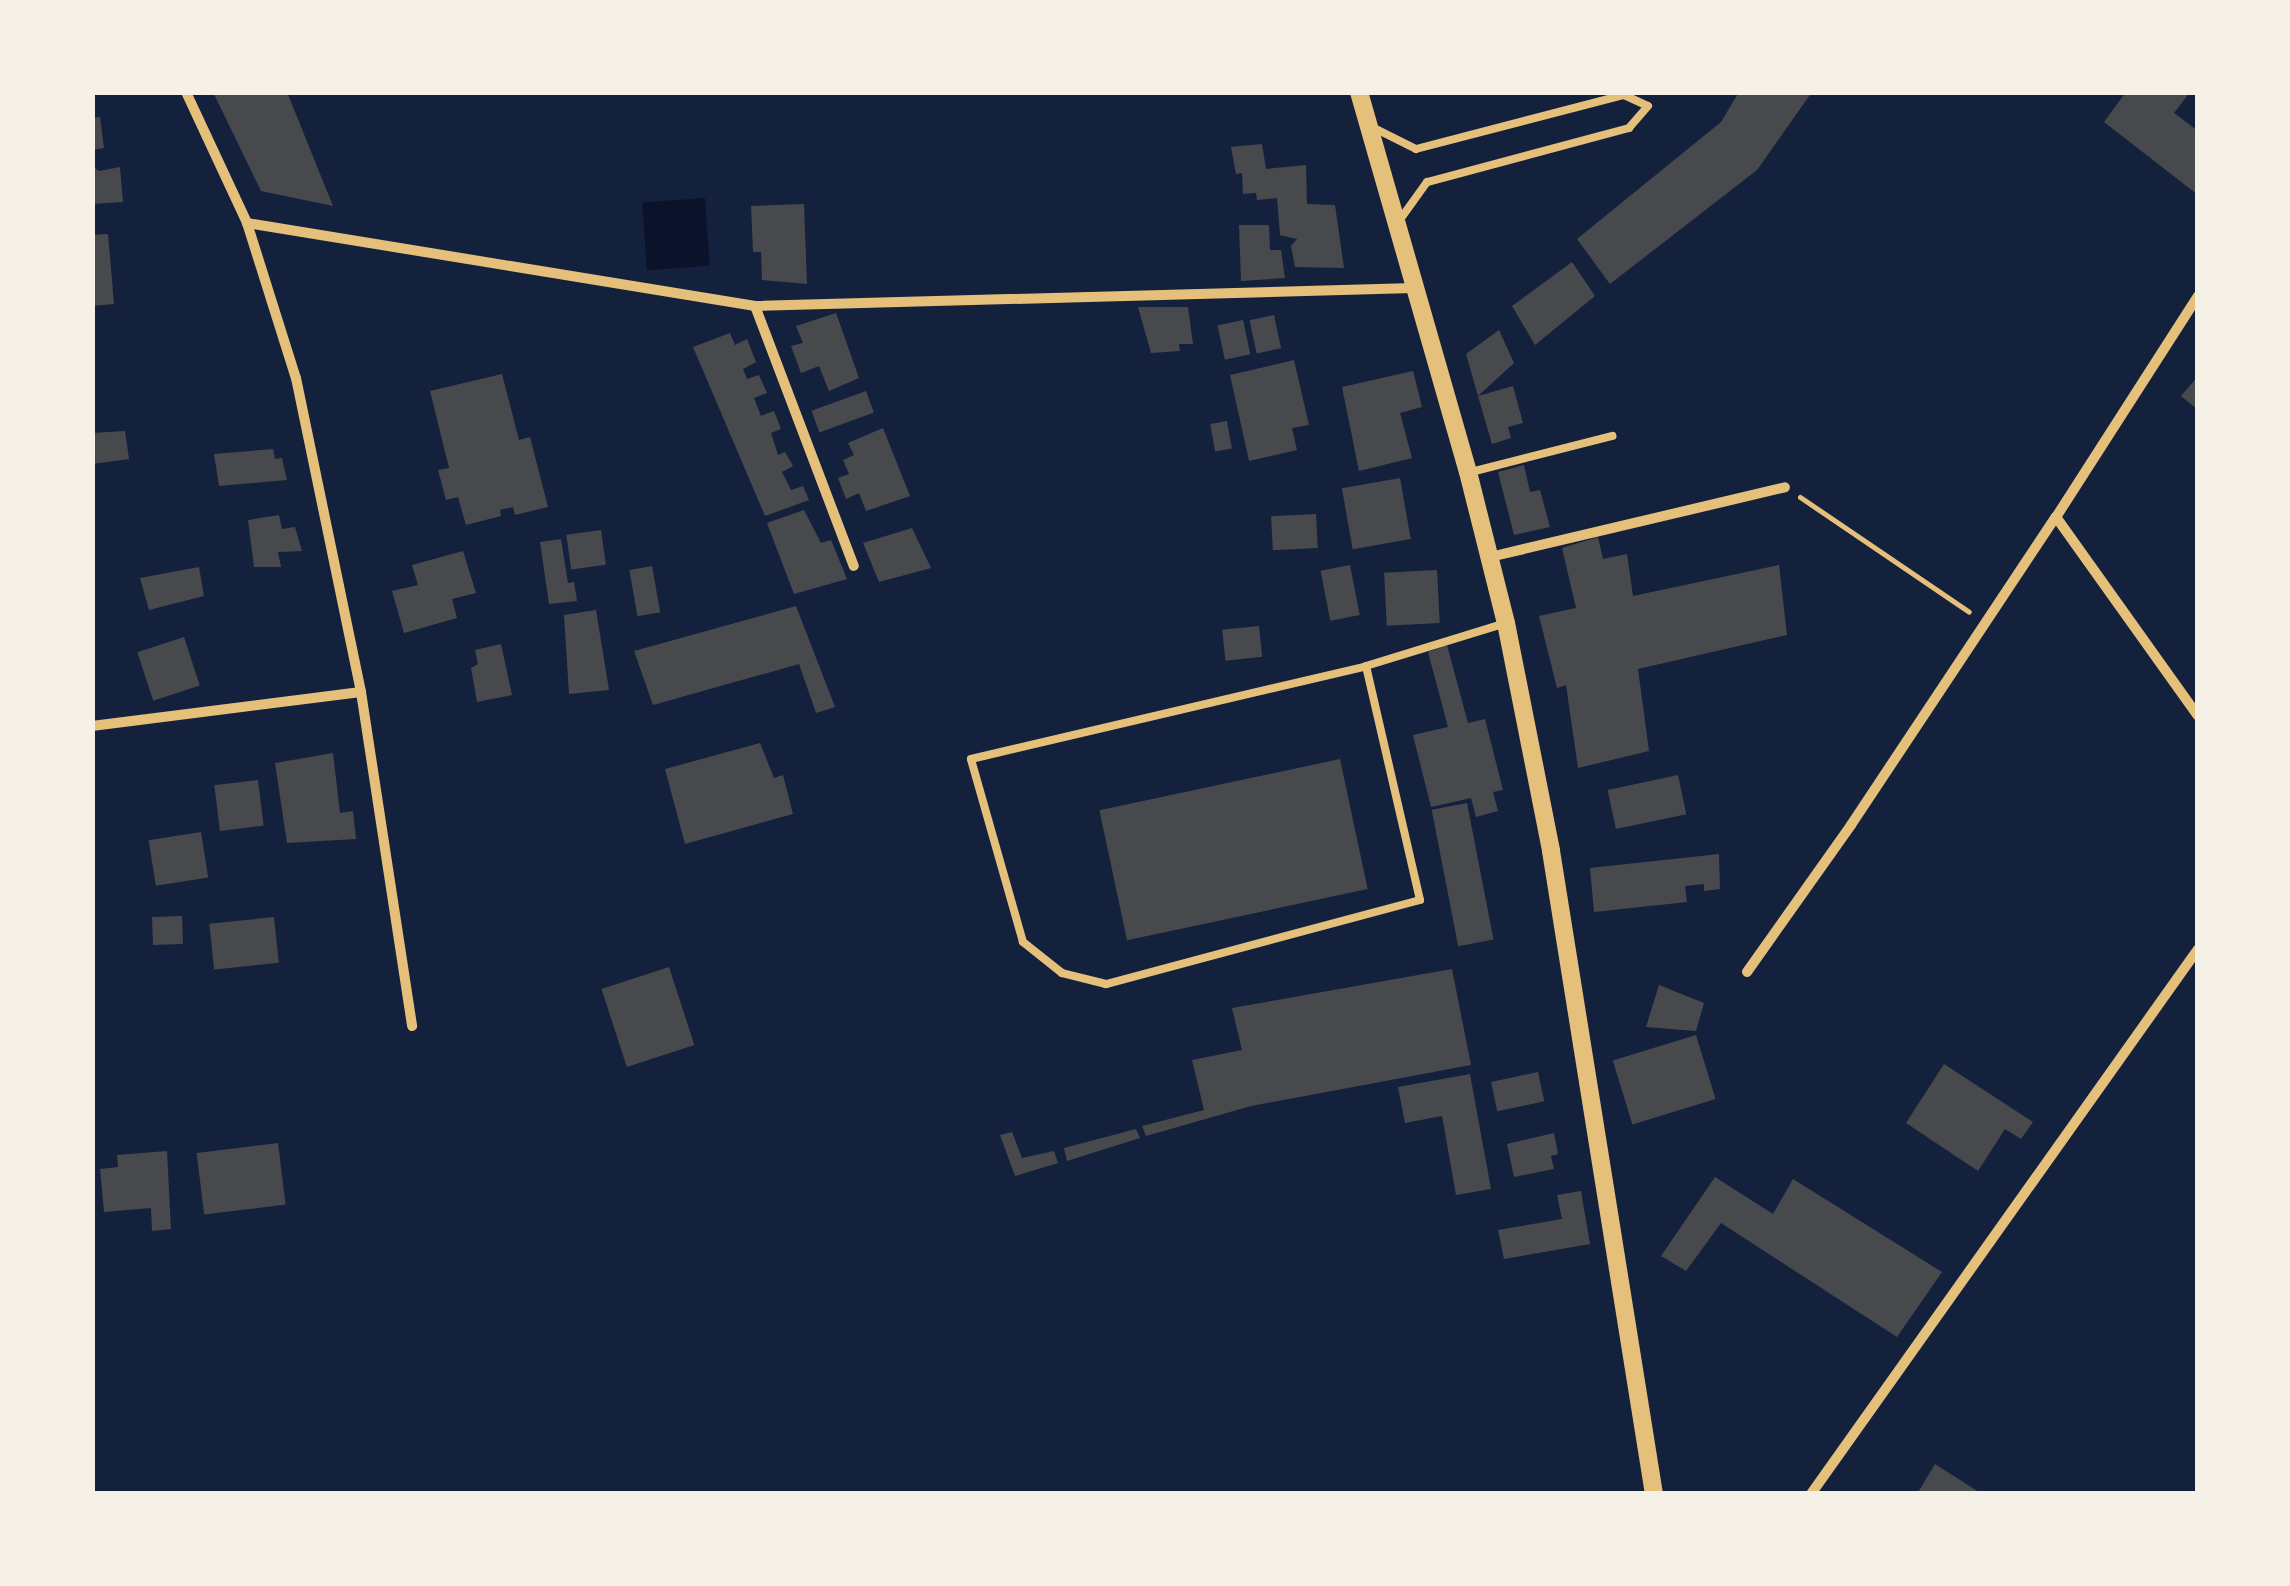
<!DOCTYPE html>
<html>
<head>
<meta charset="utf-8">
<style>
  body { margin:0 }
  #map { position:relative; width:2290px; height:1586px; overflow:hidden; background:#14213d; font-family:"Roboto Serif",serif }
  div>[style] { position:absolute }
  .water>* { inset:0; background:#0b132b; transform-origin:0 0 }
  .building>* { inset:0; background:#48494c; transform-origin:0 0 }
  .path>* { height:5px; margin:-2.5px; padding:0 2.5px; transform-origin:2.5px; border-radius:2.5px; background:#e5c07b }
  .service>* { height:8px; margin:-4px; padding:0 4px; transform-origin:4px; border-radius:4px; background:#e5c07b }
  .minor>* { height:10px; margin:-5px; padding:0 5px; transform-origin:5px; border-radius:5px; background:#e5c07b }
  .tertiary>* { height:18px; margin:-9px; padding:0 9px; transform-origin:9px; border-radius:9px; background:#e5c07b }
  span { translate:-50% -50%; white-space:nowrap; text-align:center; line-height:1.15; -webkit-text-stroke:10px #f6f1e7; paint-order:stroke }
  .frame { position:absolute; inset:0; border:95px solid #f6f1e7; pointer-events:none }
</style>
</head>
<body>
<div id="map">
  <div class="water">
    <i style="left:705px;top:198px;width:68px;height:63px;rotate:86deg"></i>
  </div>
  <div class="building">
    <i style="clip-path:polygon(213px 92px,287px 92px,333px 206px,261px 191px)"></i>
    <i style="clip-path:polygon(1739px 92px,1812px 92px,1757px 170px,1610px 284px,1577px 239px,1721px 122px)"></i>
    <i style="clip-path:polygon(2126px 92px,2190px 92px,2174px 113px,2198px 131px,2198px 195px,2104px 122px)"></i>
    <i style="clip-path:polygon(100px 117px,104px 148px,92px 150px,92px 118px)"></i>
    <i style="clip-path:polygon(1262px 144px,1266px 169px,1306px 165px,1307px 204px,1335px 205px,1344px 268px,1295px 267px,1291px 246px,1297px 239px,1280px 235px,1277px 198px,1257px 200px,1256px 193px,1243px 194px,1242px 173px,1236px 174px,1231px 147px)"></i>
    <i style="clip-path:polygon(92px 166px,99px 171px,120px 167px,123px 202px,92px 204px)"></i>
    <i style="clip-path:polygon(804px 204px,807px 284px,762px 280px,761px 252px,753px 252px,751px 206px)"></i>
    <i style="clip-path:polygon(1239px 225px,1269px 225px,1270px 250px,1281px 250px,1285px 278px,1241px 281px)"></i>
    <i style="clip-path:polygon(108px 234px,114px 304px,92px 306px,92px 235px)"></i>
    <i style="clip-path:polygon(1572px 262px,1595px 296px,1535px 345px,1512px 306px)"></i>
    <i style="clip-path:polygon(1138px 307px,1188px 307px,1193px 344px,1179px 344px,1180px 351px,1151px 353px)"></i>
    <i style="clip-path:polygon(836px 313px,859px 378px,829px 391px,819px 366px,801px 373px,791px 346px,803px 343px,796px 326px)"></i>
    <i style="left:1274px;top:315px;width:34px;height:25px;rotate:78deg"></i>
    <i style="left:1243px;top:320px;width:35px;height:26px;rotate:78deg"></i>
    <i style="clip-path:polygon(1499px 330px,1514px 363px,1478px 396px,1513px 386px,1523px 423px,1508px 427px,1511px 438px,1492px 444px,1478px 396px,1466px 354px)"></i>
    <i style="clip-path:polygon(730px 333px,735px 345px,747px 339px,756px 362px,743px 369px,747px 379px,759px 375px,767px 393px,754px 398px,761px 416px,774px 411px,781px 429px,771px 433px,778px 455px,785px 452px,793px 466px,782px 472px,791px 490px,803px 486px,809px 500px,765px 516px,693px 347px)"></i>
    <i style="clip-path:polygon(1294px 360px,1309px 425px,1292px 428px,1297px 450px,1249px 461px,1230px 375px)"></i>
    <i style="clip-path:polygon(1413px 371px,1422px 407px,1400px 413px,1412px 458px,1359px 471px,1342px 387px)"></i>
    <i style="clip-path:polygon(502px 374px,519px 440px,530px 437px,548px 507px,515px 515px,513px 507px,500px 510px,501px 516px,466px 525px,458px 497px,446px 500px,438px 470px,449px 468px,430px 391px)"></i>
    <i style="clip-path:polygon(2198px 376px,2198px 410px,2181px 396px)"></i>
    <i style="left:866px;top:391px;width:23px;height:58px;rotate:70deg"></i>
    <i style="left:1227px;top:421px;width:28px;height:17px;rotate:80deg"></i>
    <i style="clip-path:polygon(883px 428px,910px 496px,866px 511px,859px 493px,846px 499px,838px 478px,849px 474px,843px 460px,854px 455px,848px 443px)"></i>
    <i style="clip-path:polygon(125px 431px,129px 459px,92px 464px,92px 433px)"></i>
    <i style="clip-path:polygon(273px 449px,275px 459px,282px 458px,287px 480px,219px 486px,214px 454px)"></i>
    <i style="clip-path:polygon(1524px 465px,1530px 492px,1540px 490px,1550px 527px,1514px 535px,1498px 472px)"></i>
    <i style="left:1400px;top:478px;width:62px;height:59px;rotate:80deg"></i>
    <i style="clip-path:polygon(804px 510px,821px 543px,831px 540px,847px 579px,794px 594px,767px 523px)"></i>
    <i style="left:1316px;top:514px;width:34px;height:45px;rotate:87deg"></i>
    <i style="clip-path:polygon(279px 515px,282px 529px,295px 527px,302px 551px,278px 552px,281px 567px,254px 567px,248px 520px)"></i>
    <i style="clip-path:polygon(912px 528px,931px 568px,879px 582px,863px 543px)"></i>
    <i style="left:601px;top:530px;width:35px;height:35px;rotate:82deg"></i>
    <i style="clip-path:polygon(1598px 537px,1603px 559px,1627px 554px,1633px 596px,1779px 565px,1787px 635px,1638px 669px,1649px 751px,1578px 768px,1566px 685px,1557px 688px,1539px 616px,1576px 608px,1562px 548px)"></i>
    <i style="clip-path:polygon(561px 539px,568px 583px,574px 582px,577px 601px,549px 604px,540px 542px)"></i>
    <i style="clip-path:polygon(463px 551px,476px 593px,452px 599px,457px 618px,404px 633px,392px 591px,418px 585px,412px 565px)"></i>
    <i style="left:1350px;top:565px;width:51px;height:30px;rotate:79deg"></i>
    <i style="left:652px;top:566px;width:47px;height:23px;rotate:80deg"></i>
    <i style="clip-path:polygon(199px 567px,204px 596px,149px 610px,140px 578px)"></i>
    <i style="left:1437px;top:570px;width:53px;height:53px;rotate:87deg"></i>
    <i style="clip-path:polygon(796px 606px,835px 707px,816px 713px,799px 664px,653px 705px,634px 651px)"></i>
    <i style="clip-path:polygon(596px 610px,609px 690px,569px 694px,564px 615px)"></i>
    <i style="left:1259px;top:626px;width:31px;height:37px;rotate:84deg"></i>
    <i style="left:184px;top:637px;width:51px;height:49px;rotate:72deg"></i>
    <i style="clip-path:polygon(501px 644px,512px 695px,477px 702px,471px 668px,478px 664px,475px 650px)"></i>
    <i style="clip-path:polygon(1447px 645px,1468px 723px,1485px 719px,1503px 790px,1493px 792px,1498px 811px,1476px 817px,1471px 798px,1431px 807px,1413px 735px,1448px 727px,1428px 652px)"></i>
    <i style="clip-path:polygon(760px 743px,774px 778px,783px 775px,793px 814px,685px 844px,665px 769px)"></i>
    <i style="clip-path:polygon(333px 753px,340px 813px,353px 811px,356px 839px,287px 843px,275px 763px)"></i>
    <i style="left:1340px;top:759px;width:133px;height:246px;rotate:78deg"></i>
    <i style="left:1678px;top:775px;width:40px;height:72px;rotate:78deg"></i>
    <i style="left:258px;top:780px;width:46px;height:44px;rotate:83deg"></i>
    <i style="left:1467px;top:803px;width:139px;height:36px;rotate:79deg"></i>
    <i style="left:201px;top:832px;width:46px;height:53px;rotate:81deg"></i>
    <i style="clip-path:polygon(1719px 854px,1720px 889px,1704px 891px,1704px 884px,1685px 886px,1687px 902px,1594px 912px,1590px 868px)"></i>
    <i style="left:182px;top:916px;width:28px;height:30px;rotate:88deg"></i>
    <i style="left:274px;top:917px;width:46px;height:65px;rotate:84deg"></i>
    <i style="left:669px;top:967px;width:82px;height:71px;rotate:72deg"></i>
    <i style="clip-path:polygon(1452px 969px,1471px 1065px,1251px 1106px,1146px 1136px,1142px 1126px,1204px 1110px,1192px 1060px,1242px 1050px,1232px 1008px)"></i>
    <i style="clip-path:polygon(1659px 985px,1704px 1003px,1696px 1031px,1646px 1027px)"></i>
    <i style="left:1696px;top:1035px;width:67px;height:87px;rotate:73deg"></i>
    <i style="clip-path:polygon(1944px 1064px,2033px 1122px,2021px 1139px,2005px 1129px,1978px 1171px,1906px 1123px)"></i>
    <i style="left:1538px;top:1072px;width:30px;height:48px;rotate:78deg"></i>
    <i style="clip-path:polygon(1470px 1074px,1491px 1189px,1456px 1195px,1442px 1116px,1405px 1123px,1398px 1087px)"></i>
    <i style="clip-path:polygon(1136px 1129px,1140px 1138px,1067px 1161px,1064px 1148px)"></i>
    <i style="clip-path:polygon(1012px 1132px,1022px 1158px,1054px 1151px,1058px 1163px,1015px 1176px,1000px 1135px)"></i>
    <i style="clip-path:polygon(1554px 1133px,1558px 1154px,1551px 1156px,1554px 1169px,1514px 1177px,1507px 1144px)"></i>
    <i style="left:278px;top:1143px;width:62px;height:82px;rotate:83deg"></i>
    <i style="clip-path:polygon(167px 1151px,171px 1229px,152px 1231px,151px 1208px,104px 1212px,100px 1169px,118px 1167px,117px 1155px)"></i>
    <i style="clip-path:polygon(1715px 1177px,1773px 1214px,1793px 1179px,1942px 1272px,1897px 1337px,1721px 1223px,1686px 1271px,1661px 1256px)"></i>
    <i style="clip-path:polygon(1581px 1191px,1590px 1244px,1504px 1259px,1498px 1230px,1562px 1219px,1557px 1195px)"></i>
    <i style="clip-path:polygon(1935px 1464px,1982px 1494px,1917px 1494px)"></i>
  </div>
  <div class="path">
    <i style="left:1800px;top:497px;width:204px;rotate:34.2deg"></i>
  </div>
  <div class="service">
    <i style="left:1374px;top:128px;width:47px;rotate:26.6deg"></i>
    <i style="left:1416px;top:149px;width:215px;rotate:-14.6deg"></i>
    <i style="left:1624px;top:95px;width:26px;rotate:25deg"></i>
    <i style="left:1648px;top:106px;width:29px;rotate:131deg"></i>
    <i style="left:1629px;top:128px;width:209px;rotate:165deg"></i>
    <i style="left:1427px;top:182px;width:48px;rotate:125.7deg"></i>
    <i style="left:1471px;top:472px;width:146px;rotate:-14.3deg"></i>
    <i style="left:1366px;top:666px;width:240px;rotate:77deg"></i>
    <i style="left:1420px;top:900px;width:325px;rotate:165deg"></i>
    <i style="left:1106px;top:984px;width:45px;rotate:-166deg"></i>
    <i style="left:1062px;top:973px;width:50px;rotate:-141.5deg"></i>
    <i style="left:1023px;top:942px;width:190px;rotate:-105.9deg"></i>
    <i style="left:971px;top:759px;width:406px;rotate:-13.2deg"></i>
    <i style="left:1366px;top:666px;width:146px;rotate:-17.1deg"></i>
  </div>
  <div class="minor">
    <i style="left:186px;top:92px;width:145px;rotate:65deg"></i>
    <i style="left:247px;top:223px;width:163px;rotate:72.5deg"></i>
    <i style="left:296px;top:378px;width:321px;rotate:78.3deg"></i>
    <i style="left:361px;top:692px;width:338px;rotate:81.3deg"></i>
    <i style="left:247px;top:223px;width:515px;rotate:9.28deg"></i>
    <i style="left:755px;top:306px;width:659px;rotate:-1.56deg"></i>
    <i style="left:2198px;top:296px;width:263px;rotate:122.7deg"></i>
    <i style="left:2056px;top:517px;width:244px;rotate:54.5deg"></i>
    <i style="left:755px;top:306px;width:278px;rotate:69.2deg"></i>
    <i style="left:1490px;top:557px;width:303px;rotate:-13.3deg"></i>
    <i style="left:92px;top:726px;width:271px;rotate:-7.2deg"></i>
    <i style="left:1747px;top:972px;width:180px;rotate:-54.7deg"></i>
    <i style="left:1851px;top:825px;width:370px;rotate:-56.4deg"></i>
    <i style="left:1811px;top:1494px;width:668px;rotate:-54.62deg"></i>
  </div>
  <div class="tertiary">
    <i style="left:1359px;top:92px;width:395px;rotate:74deg"></i>
    <i style="left:1468px;top:472px;width:156px;rotate:75.9deg"></i>
    <i style="left:1506px;top:623px;width:232px;rotate:78.8deg"></i>
    <i style="left:1551px;top:851px;width:651px;rotate:80.9deg"></i>
  </div>
  <div class="frame"></div>
</div>
</body>
</html>
